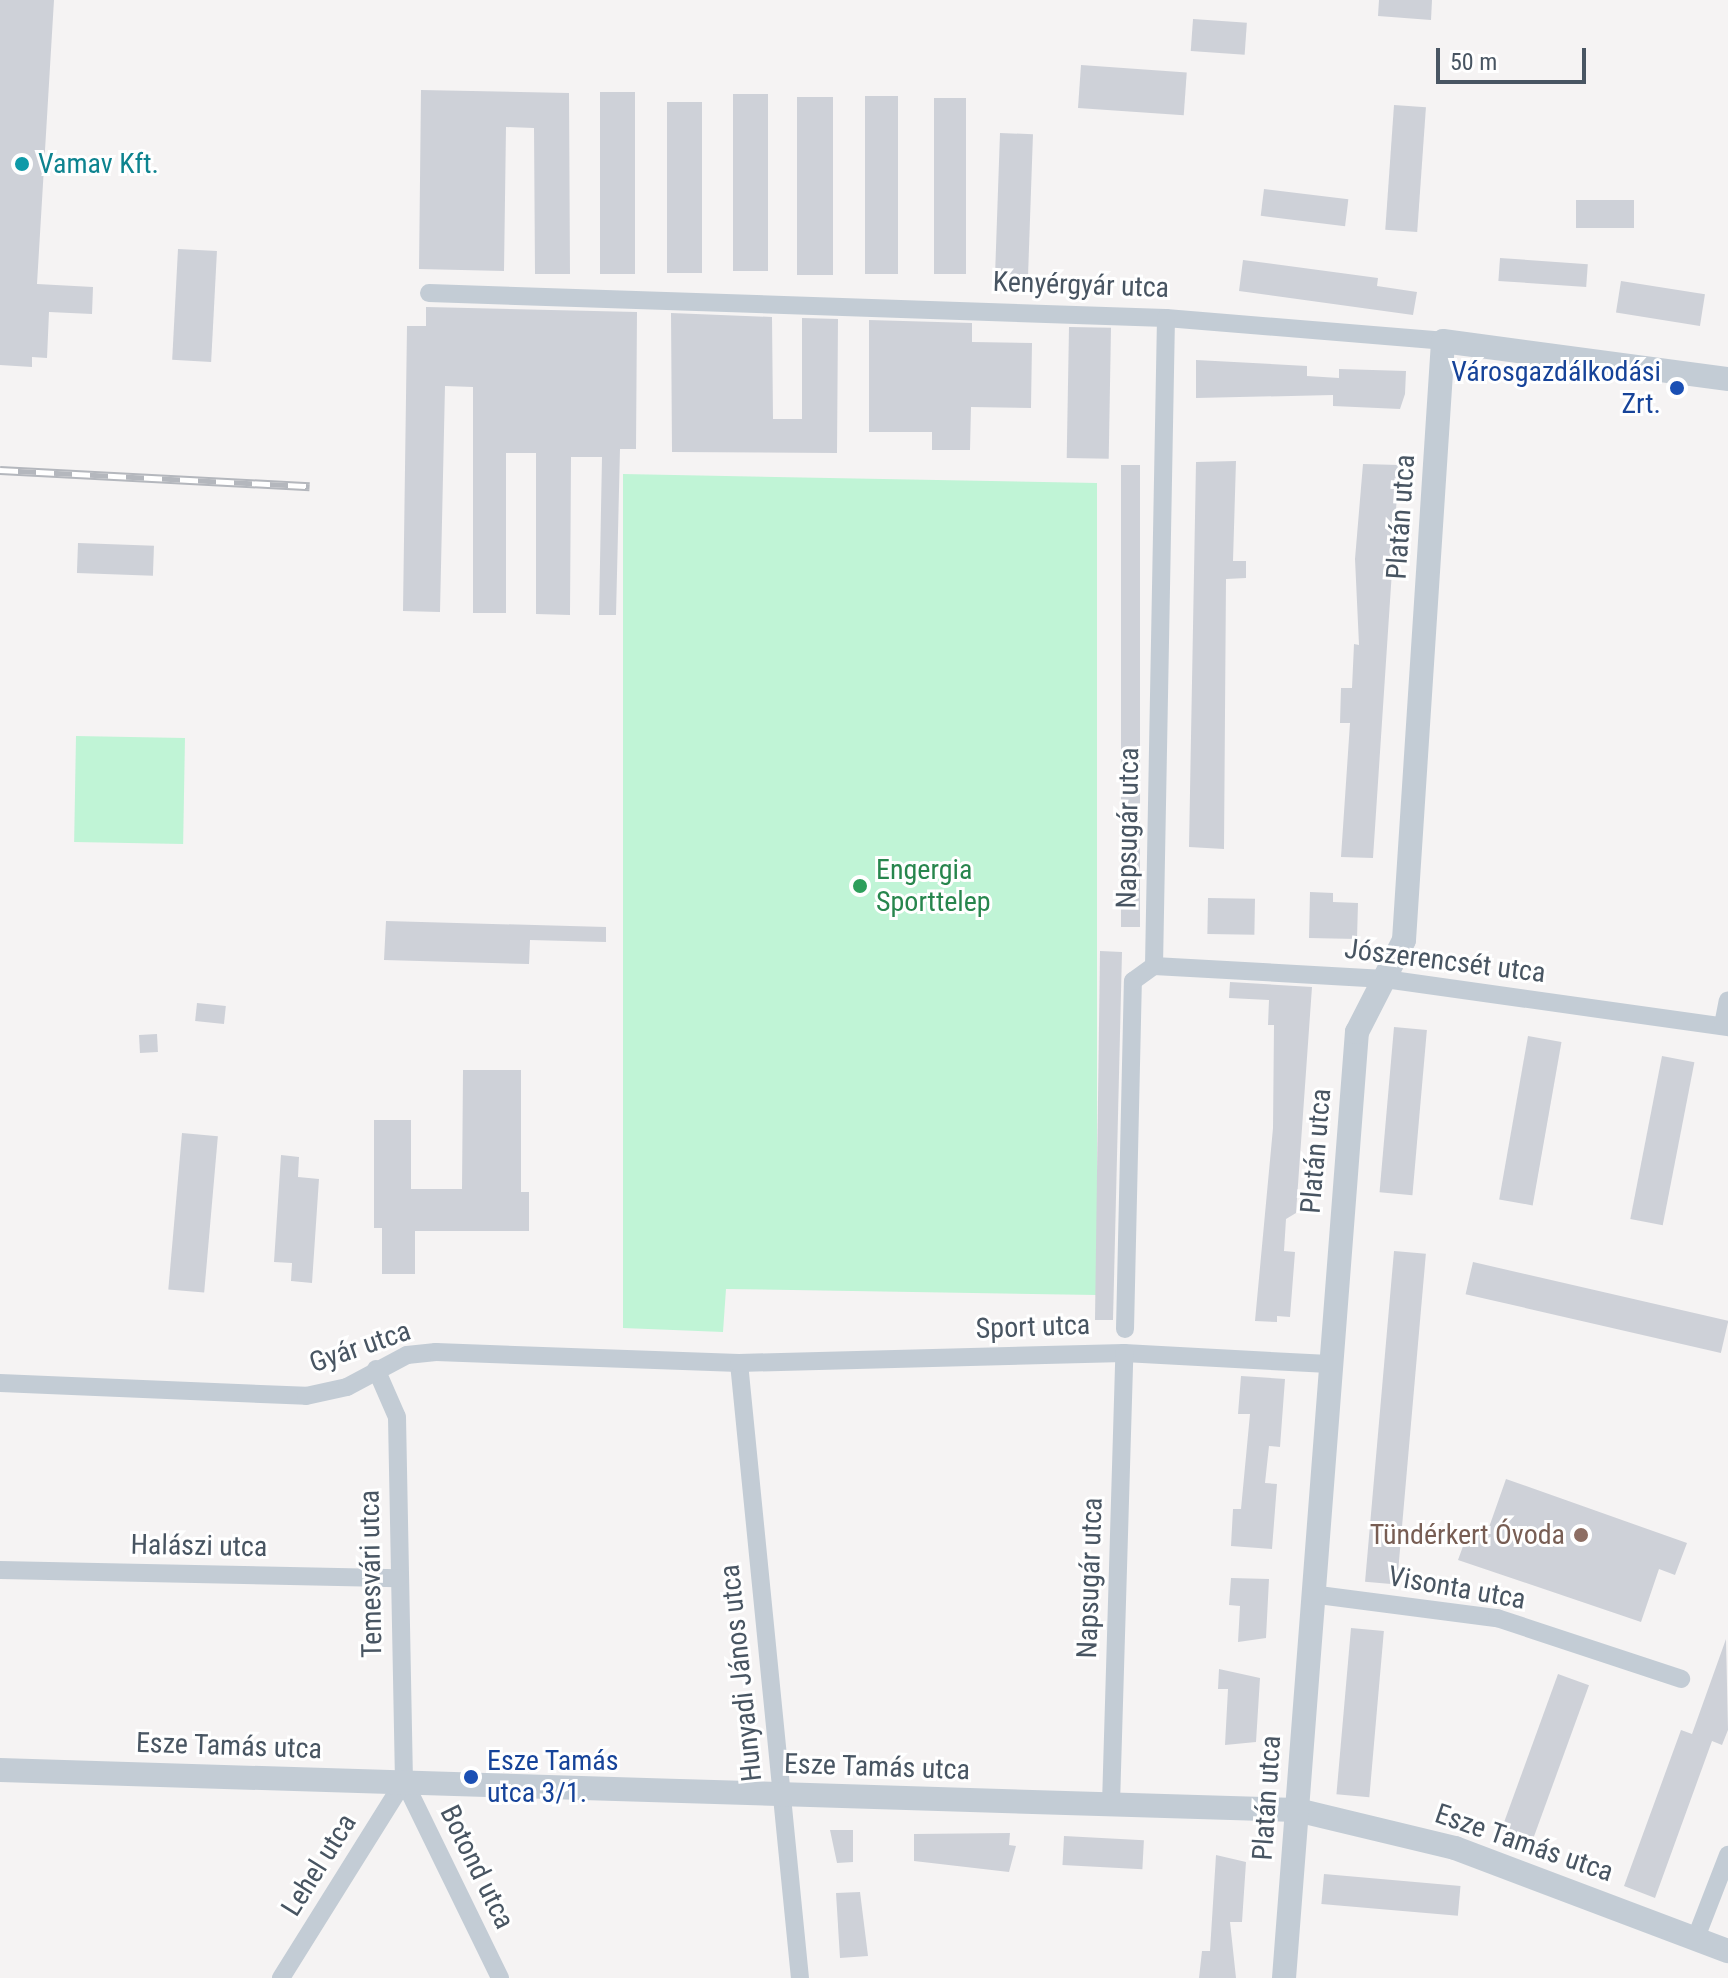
<!DOCTYPE html>
<html>
<head>
<meta charset="utf-8">
<style>
  body { margin:0 }
  #map { position:relative; width:1728px; height:1978px; overflow:hidden; background:#f5f3f3; font-family:"Roboto Condensed",sans-serif }
  div>[style] { position:absolute }
  .green>* { inset:0; background:#c0f4d6; transform-origin:0 0 }
  .building>* { inset:0; background:#ced1d8; transform-origin:0 0 }
  .minor>* { height:18px; margin:-9px; padding:0 9px; transform-origin:9px; border-radius:9px; background:#c3ccd5 }
  .tertiary>* { height:24px; margin:-12px; padding:0 12px; transform-origin:12px; border-radius:12px; background:#c3ccd5 }
  .rail>* { height:9px; margin-top:-4.5px; transform-origin:0; background:repeating-linear-gradient(90deg,#fff 0 18px,#b4b7bd 0 36px); box-sizing:border-box; border-block:2px solid #b4b7bd }
  .dots>* { width:22px; height:22px; translate:-50% -50%; box-sizing:border-box; border:4px solid #fff; border-radius:50% }
  span { translate:-50% -50%; white-space:nowrap; text-align:center; line-height:1.15; -webkit-text-stroke:6px #fff; paint-order:stroke }
  .culture-label { font-size:28px; color:#0d838f }
  .left { translate:0 -50%; text-align:left }
  .street-label { font-size:28px; color:#485562 }
  .transit-label { font-size:28px; color:#164399 }
  .right { translate:-100% -50%; text-align:right }
  .leisure-label { font-size:28px; color:#27864d }
  .education-label { font-size:28px; color:#785e54 }
  .scale { position:absolute; left:1436px; top:48px; width:150px; height:36px; box-sizing:border-box; border:4px solid #485562; border-top:0; padding-left:10px; font-size:24px; line-height:28px; white-space:nowrap; color:#485562; -webkit-text-stroke:6px #fff; paint-order:stroke }
</style>
</head>
<body>
<div id="map">
  <div class="green">
    <i style="clip-path:polygon(623px 474px,1097px 483px,1097px 1295px,726px 1289px,723px 1332px,623px 1328px)"></i>
    <i style="left:76px;top:736px;width:109px;height:106px;rotate:1deg"></i>
  </div>
  <div class="building">
    <i style="clip-path:polygon(0 0,54px 0,37px 284px,93px 287px,92px 314px,49px 312px,47px 358px,32px 357px,32px 367px,0 365px)"></i>
    <i style="clip-path:polygon(1379px 0,1432px 0,1431px 20px,1378px 16px)"></i>
    <i style="left:1193px;top:19px;width:54px;height:32px;rotate:4deg"></i>
    <i style="left:1081px;top:65px;width:106px;height:43px;rotate:4deg"></i>
    <i style="clip-path:polygon(421px 90px,569px 93px,570px 274px,535px 274px,534px 128px,506px 127px,504px 271px,419px 269px)"></i>
    <i style="left:600px;top:92px;width:35px;height:182px"></i>
    <i style="left:733px;top:94px;width:35px;height:177px"></i>
    <i style="left:865px;top:96px;width:33px;height:178px"></i>
    <i style="left:797px;top:97px;width:36px;height:178px"></i>
    <i style="left:934px;top:98px;width:32px;height:176px"></i>
    <i style="left:667px;top:102px;width:35px;height:171px"></i>
    <i style="left:1394px;top:105px;width:32px;height:125px;rotate:4deg"></i>
    <i style="left:1000px;top:133px;width:33px;height:141px;rotate:2deg"></i>
    <i style="left:1264px;top:189px;width:85px;height:27px;rotate:7deg"></i>
    <i style="left:1576px;top:200px;width:58px;height:28px"></i>
    <i style="left:178px;top:249px;width:39px;height:111px;rotate:3deg"></i>
    <i style="left:1500px;top:258px;width:88px;height:23px;rotate:4deg"></i>
    <i style="clip-path:polygon(1243px 260px,1378px 278px,1377px 286px,1417px 292px,1413px 315px,1239px 291px)"></i>
    <i style="left:1621px;top:281px;width:85px;height:32px;rotate:9deg"></i>
    <i style="clip-path:polygon(426px 307px,637px 312px,636px 449px,620px 449px,616px 615px,599px 615px,602px 457px,571px 457px,570px 615px,536px 614px,536px 453px,506px 453px,506px 613px,473px 613px,473px 387px,445px 386px,440px 612px,403px 611px,407px 326px,426px 326px)"></i>
    <i style="clip-path:polygon(671px 313px,772px 317px,773px 419px,802px 419px,802px 318px,838px 319px,837px 453px,672px 452px)"></i>
    <i style="clip-path:polygon(869px 320px,972px 323px,972px 342px,1032px 343px,1031px 408px,971px 407px,970px 450px,932px 450px,932px 432px,869px 432px)"></i>
    <i style="left:1069px;top:327px;width:42px;height:131px;rotate:1deg"></i>
    <i style="clip-path:polygon(1196px 360px,1307px 366px,1307px 376px,1339px 378px,1339px 369px,1406px 371px,1405px 394px,1400px 409px,1333px 406px,1333px 395px,1196px 398px)"></i>
    <i style="clip-path:polygon(1236px 461px,1233px 561px,1246px 561px,1246px 578px,1226px 579px,1224px 849px,1189px 847px,1196px 462px)"></i>
    <i style="clip-path:polygon(1363px 464px,1399px 465px,1373px 858px,1341px 857px,1350px 723px,1340px 723px,1341px 688px,1352px 688px,1354px 644px,1359px 645px,1355px 559px)"></i>
    <i style="left:1121px;top:465px;width:19px;height:462px"></i>
    <i style="left:78px;top:543px;width:76px;height:30px;rotate:2deg"></i>
    <i style="clip-path:polygon(1310px 892px,1333px 893px,1333px 902px,1358px 903px,1357px 939px,1309px 938px)"></i>
    <i style="left:1208px;top:898px;width:47px;height:36px;rotate:1deg"></i>
    <i style="clip-path:polygon(386px 921px,606px 927px,606px 942px,530px 940px,529px 964px,384px 960px)"></i>
    <i style="clip-path:polygon(1100px 951px,1122px 952px,1113px 1320px,1095px 1320px)"></i>
    <i style="clip-path:polygon(1230px 982px,1312px 987px,1296px 1213px,1286px 1219px,1284px 1251px,1295px 1252px,1290px 1317px,1277px 1316px,1277px 1322px,1255px 1321px,1273px 1128px,1274px 1025px,1268px 1025px,1269px 1000px,1229px 998px)"></i>
    <i style="left:197px;top:1003px;width:29px;height:18px;rotate:6deg"></i>
    <i style="left:1394px;top:1027px;width:33px;height:166px;rotate:5deg"></i>
    <i style="left:157px;top:1034px;width:18px;height:18px;rotate:87deg"></i>
    <i style="left:1528px;top:1036px;width:34px;height:166px;rotate:10deg"></i>
    <i style="left:1662px;top:1056px;width:33px;height:166px;rotate:11deg"></i>
    <i style="clip-path:polygon(463px 1070px,521px 1070px,521px 1192px,529px 1192px,529px 1231px,415px 1231px,415px 1274px,382px 1274px,382px 1228px,374px 1228px,374px 1120px,411px 1120px,411px 1189px,462px 1189px)"></i>
    <i style="left:182px;top:1133px;width:36px;height:157px;rotate:5deg"></i>
    <i style="clip-path:polygon(281px 1155px,299px 1157px,298px 1177px,319px 1179px,312px 1283px,291px 1281px,292px 1263px,274px 1262px)"></i>
    <i style="left:1394px;top:1251px;width:32px;height:332px;rotate:5deg"></i>
    <i style="left:1473px;top:1262px;width:262px;height:33px;rotate:13deg"></i>
    <i style="clip-path:polygon(1241px 1376px,1285px 1379px,1280px 1447px,1269px 1446px,1265px 1483px,1277px 1484px,1272px 1549px,1231px 1546px,1233px 1509px,1241px 1509px,1250px 1414px,1238px 1414px)"></i>
    <i style="clip-path:polygon(1506px 1479px,1687px 1543px,1675px 1575px,1659px 1569px,1641px 1622px,1458px 1560px,1470px 1527px,1487px 1533px)"></i>
    <i style="clip-path:polygon(1231px 1578px,1269px 1579px,1266px 1638px,1238px 1642px,1240px 1606px,1229px 1605px)"></i>
    <i style="left:1351px;top:1628px;width:33px;height:167px;rotate:5deg"></i>
    <i style="clip-path:polygon(1726px 1639px,1728px 1730px,1722px 1745px,1712px 1741px,1655px 1898px,1624px 1886px,1681px 1730px,1692px 1734px)"></i>
    <i style="clip-path:polygon(1219px 1669px,1260px 1678px,1256px 1742px,1225px 1745px,1228px 1689px,1218px 1689px)"></i>
    <i style="left:1558px;top:1674px;width:33px;height:166px;rotate:20deg"></i>
    <i style="clip-path:polygon(830px 1830px,853px 1830px,853px 1862px,837px 1863px)"></i>
    <i style="clip-path:polygon(1010px 1833px,1009px 1845px,1016px 1846px,1009px 1872px,914px 1861px,914px 1834px)"></i>
    <i style="left:1064px;top:1836px;width:80px;height:29px;rotate:3deg"></i>
    <i style="clip-path:polygon(1216px 1855px,1246px 1862px,1242px 1922px,1230px 1922px,1236px 1978px,1199px 1978px,1202px 1951px,1210px 1951px)"></i>
    <i style="left:1324px;top:1874px;width:137px;height:30px;rotate:5deg"></i>
    <i style="clip-path:polygon(860px 1892px,868px 1956px,840px 1958px,836px 1893px)"></i>
  </div>
  <div class="minor">
    <i style="left:429px;top:293px;width:737px;rotate:1.94deg"></i>
    <i style="left:1166px;top:318px;width:278px;rotate:4.7deg"></i>
    <i style="left:1154px;top:966px;width:231px;rotate:3.2deg"></i>
    <i style="left:1385px;top:979px;width:346px;rotate:8deg"></i>
    <i style="left:1723px;top:1025px;width:25px;rotate:-79deg"></i>
    <i style="left:1125px;top:1329px;width:348px;rotate:-88.7deg"></i>
    <i style="left:1133px;top:981px;width:26px;rotate:-36deg"></i>
    <i style="left:1154px;top:966px;width:648px;rotate:-88.94deg"></i>
    <i style="left:739px;top:1363px;width:618px;rotate:84.34deg"></i>
    <i style="left:376px;top:1369px;width:52px;rotate:66.4deg"></i>
    <i style="left:397px;top:1417px;width:364px;rotate:88.9deg"></i>
    <i style="left:404px;top:1781px;width:219px;rotate:64deg"></i>
    <i style="left:0;top:1383px;width:306px;rotate:2.4deg"></i>
    <i style="left:306px;top:1396px;width:42px;rotate:-12.4deg"></i>
    <i style="left:347px;top:1387px;width:68px;rotate:-28.1deg"></i>
    <i style="left:407px;top:1355px;width:29px;rotate:-6deg"></i>
    <i style="left:436px;top:1352px;width:303px;rotate:2.1deg"></i>
    <i style="left:739px;top:1363px;width:385px;rotate:-1.5deg"></i>
    <i style="left:1124px;top:1353px;width:205px;rotate:3.1deg"></i>
    <i style="left:0;top:1570px;width:398px;rotate:1.2deg"></i>
    <i style="left:1311px;top:1594px;width:188px;rotate:7.4deg"></i>
    <i style="left:1497px;top:1618px;width:194px;rotate:18.3deg"></i>
    <i style="left:1111px;top:1804px;width:451px;rotate:-88.3deg"></i>
    <i style="left:1697px;top:1935px;width:86px;rotate:-68.8deg"></i>
    <i style="left:281px;top:1978px;width:232px;rotate:-58deg"></i>
  </div>
  <div class="tertiary">
    <i style="left:0;top:1770px;width:1298px;rotate:1.77deg"></i>
    <i style="left:1297px;top:1810px;width:163px;rotate:13.5deg"></i>
    <i style="left:1455px;top:1848px;width:292px;rotate:20.7deg"></i>
    <i style="left:1284px;top:1978px;width:949px;rotate:-85.59deg"></i>
    <i style="left:1357px;top:1032px;width:103px;rotate:-62.9deg"></i>
    <i style="left:1404px;top:940px;width:600px;rotate:-86.27deg"></i>
    <i style="left:1443px;top:341px;width:288px;rotate:7.6deg"></i>
  </div>
  <div class="rail">
    <i style="left:0;top:470px;width:310px;rotate:3deg"></i>
  </div>
  <div class="dots">
    <i style="left:22px;top:164px;background:#0f9aa8"></i>
    <i style="left:1677px;top:388px;background:#1a4fb4"></i>
    <i style="left:860px;top:886px;background:#2e9e5b"></i>
    <i style="left:1581px;top:1535px;background:#8d6e63"></i>
    <i style="left:471px;top:1777px;background:#1a4fb4"></i>
  </div>
  <div class="culture-label">
    <span class="left" style="left:38px;top:164px">Vamav Kft.</span>
  </div>
  <div class="street-label">
    <span style="left:1081px;top:285px;rotate:2deg">Kenyérgyár utca</span>
    <span style="left:1401px;top:517px;rotate:-86deg">Platán utca</span>
    <span style="left:1128px;top:828px;rotate:-89deg">Napsugár utca</span>
    <span style="left:1445px;top:961px;rotate:7deg">Jószerencsét utca</span>
    <span style="left:1316px;top:1151px;rotate:-85deg">Platán utca</span>
    <span style="left:1033px;top:1327px;rotate:-2deg">Sport utca</span>
    <span style="left:360px;top:1347px;rotate:-19deg">Gyár utca</span>
    <span style="left:199px;top:1546px;rotate:1deg">Halászi utca</span>
    <span style="left:371px;top:1574px;rotate:-91deg">Temesvári utca</span>
    <span style="left:1090px;top:1578px;rotate:-88deg">Napsugár utca</span>
    <span style="left:1457px;top:1588px;rotate:10deg">Visonta utca</span>
    <span style="left:741px;top:1673px;rotate:-96deg">Hunyadi János utca</span>
    <span style="left:229px;top:1746px;rotate:2deg">Esze Tamás utca</span>
    <span style="left:877px;top:1767px;rotate:2deg">Esze Tamás utca</span>
    <span style="left:1267px;top:1798px;rotate:-86deg">Platán utca</span>
    <span style="left:1524px;top:1843px;rotate:19deg">Esze Tamás utca</span>
    <span style="left:319px;top:1865px;rotate:-58deg">Lehel utca</span>
    <span style="left:477px;top:1867px;rotate:64deg">Botond utca</span>
  </div>
  <div class="transit-label">
    <span class="right" style="left:1661px;top:388px">Városgazdálkodási<br>Zrt.</span>
    <span class="left" style="left:487px;top:1777px">Esze Tamás<br>utca 3/1.</span>
  </div>
  <div class="leisure-label">
    <span class="left" style="left:876px;top:886px">Engergia<br>Sporttelep</span>
  </div>
  <div class="education-label">
    <span class="right" style="left:1565px;top:1535px">Tündérkert Óvoda</span>
  </div>
  <div class="scale">50 m</div>
</div>
</body>
</html>
